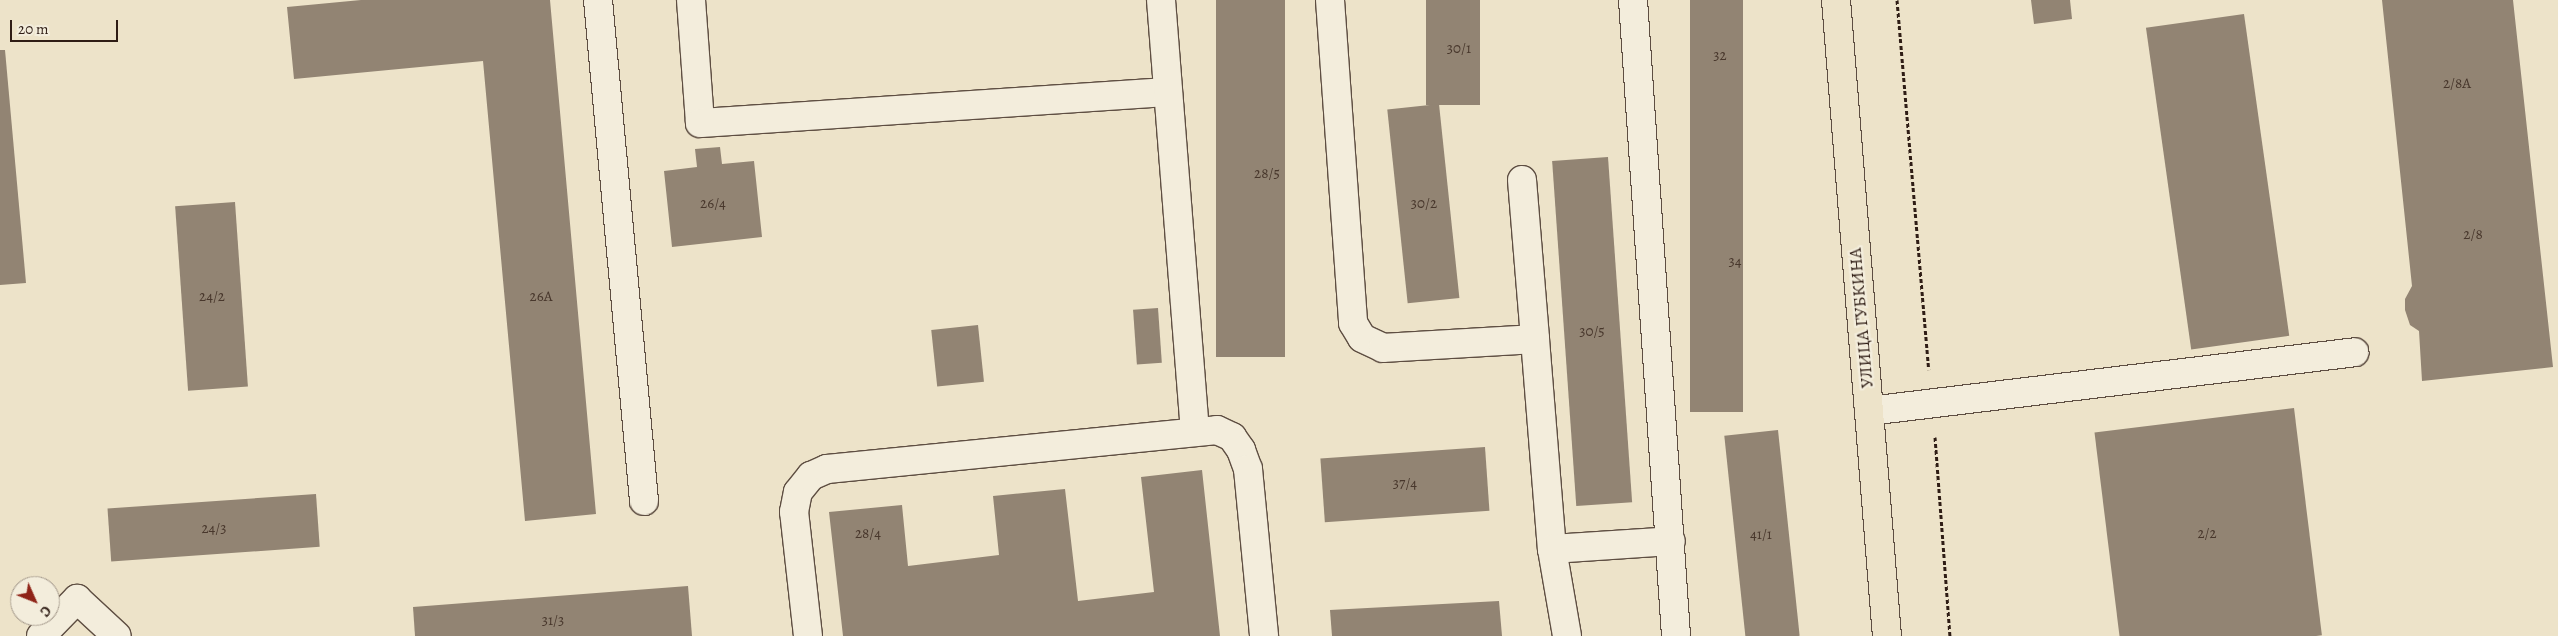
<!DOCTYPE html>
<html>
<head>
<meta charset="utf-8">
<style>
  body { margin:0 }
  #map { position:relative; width:2558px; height:636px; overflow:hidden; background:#ede3c9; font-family:Alegreya,serif }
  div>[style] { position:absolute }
  .building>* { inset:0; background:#928473; transform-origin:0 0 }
  .path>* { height:3px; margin-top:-1.5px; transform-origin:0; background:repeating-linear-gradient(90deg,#2f1d15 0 4px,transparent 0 6.5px) }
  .roads { filter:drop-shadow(1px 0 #5e4e42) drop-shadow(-1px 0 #5e4e42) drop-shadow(0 1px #5e4e42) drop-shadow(0 -1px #5e4e42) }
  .minor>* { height:28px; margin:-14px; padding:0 14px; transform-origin:14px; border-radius:14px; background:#f3eddc }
  .major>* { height:28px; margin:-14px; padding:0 14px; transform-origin:14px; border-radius:14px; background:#ede3c9 }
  span { translate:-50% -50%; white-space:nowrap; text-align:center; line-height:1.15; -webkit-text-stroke:4.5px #f3eddc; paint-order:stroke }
  .number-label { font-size:15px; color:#48372c }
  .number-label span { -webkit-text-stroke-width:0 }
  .street-label { font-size:18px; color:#2f1d15 }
  .north { position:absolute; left:10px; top:576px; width:50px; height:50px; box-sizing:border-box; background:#f3eddc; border:1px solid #a59a8c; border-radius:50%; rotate:134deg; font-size:14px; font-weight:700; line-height:20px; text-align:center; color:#2f1d15 }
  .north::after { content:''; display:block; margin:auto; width:18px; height:22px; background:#8f2418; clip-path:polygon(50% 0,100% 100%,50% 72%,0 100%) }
  .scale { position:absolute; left:10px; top:20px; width:108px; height:22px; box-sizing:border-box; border:2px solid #2f1d15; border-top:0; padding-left:6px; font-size:15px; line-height:18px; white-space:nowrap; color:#2f1d15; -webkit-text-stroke:4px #f3eddc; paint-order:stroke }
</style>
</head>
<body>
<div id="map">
  <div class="building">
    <i style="clip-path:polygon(361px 0,550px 0,596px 514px,525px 521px,483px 61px,294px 79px,287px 7px)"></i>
    <i style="left:1216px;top:0;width:69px;height:357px"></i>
    <i style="left:1426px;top:0;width:54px;height:105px"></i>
    <i style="left:1690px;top:0;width:53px;height:412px"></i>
    <i style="clip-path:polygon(2031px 0,2070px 0,2072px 19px,2034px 24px)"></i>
    <i style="clip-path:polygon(2382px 0,2513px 0,2553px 367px,2422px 381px,2419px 331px,2410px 325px,2405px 310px,2405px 299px,2412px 286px)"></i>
    <i style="left:2244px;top:14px;width:325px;height:99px;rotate:82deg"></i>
    <i style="clip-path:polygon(0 50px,5px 50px,26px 283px,0 285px)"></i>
    <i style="left:1439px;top:104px;width:195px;height:52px;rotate:84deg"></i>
    <i style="clip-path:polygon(720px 147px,722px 164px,754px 161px,762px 237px,672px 247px,664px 171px,697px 167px,695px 149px)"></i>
    <i style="left:1608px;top:157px;width:346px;height:56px;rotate:86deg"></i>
    <i style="left:235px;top:202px;width:185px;height:60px;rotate:86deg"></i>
    <i style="left:1158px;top:308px;width:55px;height:25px;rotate:86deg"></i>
    <i style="left:978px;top:325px;width:57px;height:47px;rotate:84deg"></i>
    <i style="left:2294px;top:408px;width:229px;height:201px;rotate:83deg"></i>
    <i style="left:1778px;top:430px;width:207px;height:54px;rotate:84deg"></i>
    <i style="left:1485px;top:447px;width:64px;height:165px;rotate:86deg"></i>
    <i style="clip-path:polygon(1202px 470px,1220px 636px,843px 636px,829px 512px,902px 505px,908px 566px,999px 555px,993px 496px,1065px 489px,1078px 601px,1154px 592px,1141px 477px)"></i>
    <i style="left:316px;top:494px;width:53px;height:209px;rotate:86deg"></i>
    <i style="clip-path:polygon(688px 586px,692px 636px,415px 636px,413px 607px)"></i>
    <i style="clip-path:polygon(1499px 601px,1502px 636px,1332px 636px,1330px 610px)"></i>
  </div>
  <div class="path">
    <i style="left:1897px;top:0;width:371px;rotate:85.1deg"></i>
    <i style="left:1935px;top:437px;width:200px;rotate:85.7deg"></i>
  </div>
  <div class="roads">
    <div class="minor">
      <i style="left:598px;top:0;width:503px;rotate:84.75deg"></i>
      <i style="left:691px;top:0;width:123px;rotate:85.8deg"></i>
      <i style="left:700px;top:123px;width:469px;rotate:-3.8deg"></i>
      <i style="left:1161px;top:0;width:431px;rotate:85.5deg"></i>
      <i style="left:1330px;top:0;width:324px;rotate:85.9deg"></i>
      <i style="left:1353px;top:323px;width:17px;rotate:59deg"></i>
      <i style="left:1362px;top:338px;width:23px;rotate:25deg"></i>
      <i style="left:1383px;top:348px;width:152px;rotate:-3.4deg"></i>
      <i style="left:1535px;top:339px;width:211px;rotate:85.4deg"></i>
      <i style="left:1552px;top:549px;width:119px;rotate:-3.8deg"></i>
      <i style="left:1633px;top:0;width:637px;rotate:86.13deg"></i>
      <i style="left:1522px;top:180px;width:160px;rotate:85.3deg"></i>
      <i style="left:1869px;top:411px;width:489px;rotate:-6.9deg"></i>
      <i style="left:1552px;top:549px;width:88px;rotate:80.2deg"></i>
      <i style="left:41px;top:636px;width:52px;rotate:-45.8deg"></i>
      <i style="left:77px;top:599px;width:54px;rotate:42.8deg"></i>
      <i style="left:808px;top:636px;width:125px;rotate:-96.4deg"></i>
      <i style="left:794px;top:512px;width:20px;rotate:-79deg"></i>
      <i style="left:798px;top:492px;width:21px;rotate:-51deg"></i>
      <i style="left:811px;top:476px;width:17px;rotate:-24deg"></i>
      <i style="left:827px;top:469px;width:392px;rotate:-5.7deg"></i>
      <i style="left:1217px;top:430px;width:17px;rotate:25deg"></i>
      <i style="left:1232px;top:437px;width:16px;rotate:55deg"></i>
      <i style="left:1241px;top:450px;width:20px;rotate:70deg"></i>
      <i style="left:1248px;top:469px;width:168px;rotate:84.5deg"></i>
    </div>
    <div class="major">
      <i style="left:1836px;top:0;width:638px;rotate:85.42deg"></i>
    </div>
  </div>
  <div class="number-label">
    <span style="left:1459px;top:49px">30/1</span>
    <span style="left:1720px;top:56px">32</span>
    <span style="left:2457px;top:84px">2/8А</span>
    <span style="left:1267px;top:174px">28/5</span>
    <span style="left:713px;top:204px">26/4</span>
    <span style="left:1424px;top:204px">30/2</span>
    <span style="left:2473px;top:235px">2/8</span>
    <span style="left:1735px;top:262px">34</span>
    <span style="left:212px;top:297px">24/2</span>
    <span style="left:541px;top:297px">26А</span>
    <span style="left:1592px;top:332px">30/5</span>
    <span style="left:1405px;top:484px">37/4</span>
    <span style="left:214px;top:529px">24/3</span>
    <span style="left:868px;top:534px">28/4</span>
    <span style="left:2207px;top:534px">2/2</span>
    <span style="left:1761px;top:535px">41/1</span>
    <span style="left:553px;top:621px">31/3</span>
  </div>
  <div class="street-label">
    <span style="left:1861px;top:318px;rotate:-95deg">УЛИЦА ГУБКИНА</span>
  </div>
  <div class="north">С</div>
  <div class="scale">20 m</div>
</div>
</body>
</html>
